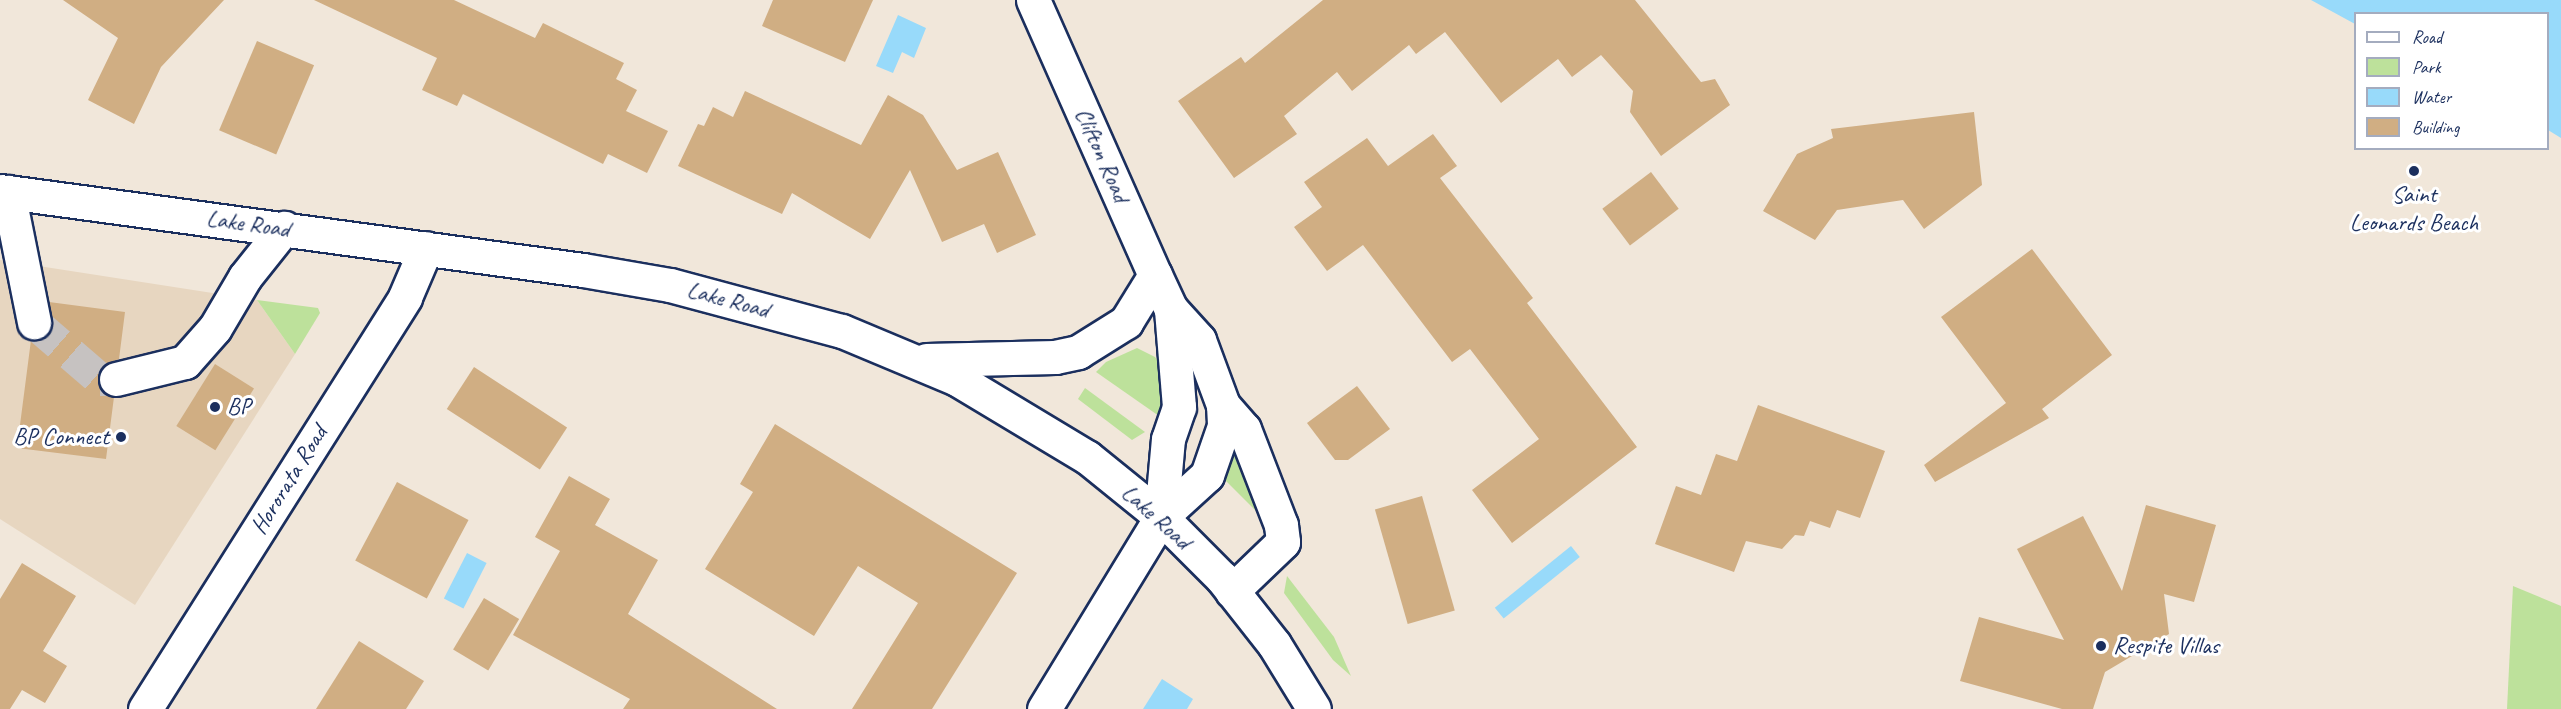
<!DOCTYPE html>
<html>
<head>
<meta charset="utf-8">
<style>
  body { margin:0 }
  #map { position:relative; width:2561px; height:709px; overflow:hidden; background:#f1e7da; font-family:Caveat,sans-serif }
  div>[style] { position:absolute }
  .built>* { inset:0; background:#e7d6c0 }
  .green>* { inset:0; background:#bde19b }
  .water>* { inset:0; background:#98dafa; transform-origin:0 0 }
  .building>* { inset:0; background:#d0ae83; transform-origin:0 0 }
  .minor-tunnel>* { height:33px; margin-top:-16.5px; transform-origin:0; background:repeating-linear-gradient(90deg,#c6c2c1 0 33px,transparent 0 49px) }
  .roads { filter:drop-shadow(2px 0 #1b2f5e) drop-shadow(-2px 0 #1b2f5e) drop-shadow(0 2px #1b2f5e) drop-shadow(0 -2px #1b2f5e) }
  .minor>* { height:33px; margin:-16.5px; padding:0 16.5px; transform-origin:16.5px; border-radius:16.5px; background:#fff }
  .major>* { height:33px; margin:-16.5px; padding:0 16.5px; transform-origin:16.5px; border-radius:16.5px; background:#fff }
  .dots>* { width:16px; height:16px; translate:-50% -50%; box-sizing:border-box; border:3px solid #fff; border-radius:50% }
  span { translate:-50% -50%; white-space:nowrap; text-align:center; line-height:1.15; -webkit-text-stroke:6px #fff; paint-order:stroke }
  .street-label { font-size:24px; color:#1b2f5e }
  .poi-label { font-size:24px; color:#1b2f5e }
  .left { translate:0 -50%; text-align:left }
  .right { translate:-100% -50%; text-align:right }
  .legend { position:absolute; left:2354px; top:12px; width:195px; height:138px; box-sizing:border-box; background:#fff; border:2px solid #a4acbf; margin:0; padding:8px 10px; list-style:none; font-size:18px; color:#1b2f5e }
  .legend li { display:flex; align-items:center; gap:12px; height:30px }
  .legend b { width:30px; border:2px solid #a4acbf }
</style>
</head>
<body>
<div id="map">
  <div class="built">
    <i style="clip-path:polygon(0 260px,257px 300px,295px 354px,135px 605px,0 519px)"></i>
  </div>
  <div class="green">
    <i style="clip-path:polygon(257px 300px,318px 308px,320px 313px,295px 354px)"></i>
    <i style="clip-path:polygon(1137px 348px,1155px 357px,1162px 366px,1165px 393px,1159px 416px,1096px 372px,1106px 362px)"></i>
    <i style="clip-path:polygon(1085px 388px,1145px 432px,1132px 440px,1078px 399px)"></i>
    <i style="clip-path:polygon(1235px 446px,1270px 525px,1223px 478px)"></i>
    <i style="clip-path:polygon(1287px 576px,1334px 637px,1351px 676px,1333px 660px,1284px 593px)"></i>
    <i style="clip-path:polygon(2513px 586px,2561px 606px,2561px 709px,2507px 709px)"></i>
  </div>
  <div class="water">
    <i style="clip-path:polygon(2311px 0,2561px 0,2561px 138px,2548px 130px,2548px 14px,2356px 14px,2355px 24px)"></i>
    <i style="clip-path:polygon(898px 15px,926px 28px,914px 58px,902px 52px,893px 73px,876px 66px)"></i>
    <i style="left:1571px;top:546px;width:14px;height:98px;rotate:51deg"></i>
    <i style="left:467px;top:553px;width:22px;height:51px;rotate:27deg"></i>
    <i style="clip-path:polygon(1162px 679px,1193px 699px,1187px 709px,1143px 709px)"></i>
  </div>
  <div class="building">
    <i style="clip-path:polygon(63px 0,224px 0,161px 67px,134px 124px,88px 100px,118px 38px)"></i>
    <i style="clip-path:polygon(314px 0,454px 0,535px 38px,543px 23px,624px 63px,616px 79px,637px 90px,626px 111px,668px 131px,647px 173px,608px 154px,603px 164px,463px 94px,457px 106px,422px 90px,437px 58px)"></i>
    <i style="clip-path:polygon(773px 0,873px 0,845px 62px,762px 26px)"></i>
    <i style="clip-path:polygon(1323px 0,1635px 0,1701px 82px,1715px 79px,1730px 105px,1661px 156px,1630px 112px,1633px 91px,1601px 55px,1572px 77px,1558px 59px,1501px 103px,1445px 32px,1416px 54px,1409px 45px,1352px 91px,1337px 72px,1284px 116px,1297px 134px,1234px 178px,1178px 101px,1241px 57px,1245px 63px)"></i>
    <i style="left:257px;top:41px;width:62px;height:97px;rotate:23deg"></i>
    <i style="clip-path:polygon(745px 91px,861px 145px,888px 95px,923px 115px,957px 170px,998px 152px,1036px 235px,997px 253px,984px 224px,942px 242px,910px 170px,870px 239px,792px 193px,782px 214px,678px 166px,698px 124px,704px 126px,713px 107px,733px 117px)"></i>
    <i style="clip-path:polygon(1974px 112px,1982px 185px,1924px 229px,1903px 200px,1837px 210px,1815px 240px,1763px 211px,1797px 154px,1833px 138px,1831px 129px)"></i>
    <i style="clip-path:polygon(1433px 134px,1457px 166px,1440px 178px,1533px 298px,1527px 303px,1637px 447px,1512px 543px,1472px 490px,1539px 439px,1470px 349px,1452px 362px,1363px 245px,1327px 271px,1294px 227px,1322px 207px,1304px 182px,1367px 138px,1388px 166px)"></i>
    <i style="left:1651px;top:172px;width:46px;height:61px;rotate:53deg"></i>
    <i style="clip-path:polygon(2032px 249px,2112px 355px,2042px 409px,2049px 418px,1935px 482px,1924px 465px,2006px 403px,1941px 317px)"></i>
    <i style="clip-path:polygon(49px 302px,125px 312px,119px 359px,103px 365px,98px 374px,102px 392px,114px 397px,106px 459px,17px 448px,31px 340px,46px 336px,51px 329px)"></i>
    <i style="left:215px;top:364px;width:46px;height:73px;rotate:32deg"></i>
    <i style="left:474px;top:367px;width:111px;height:50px;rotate:33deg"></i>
    <i style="clip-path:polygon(1357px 386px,1390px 429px,1348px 460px,1335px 460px,1307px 423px)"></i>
    <i style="clip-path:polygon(1758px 405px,1885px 451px,1860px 518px,1837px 510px,1830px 528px,1810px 521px,1804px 536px,1795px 535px,1782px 549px,1746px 541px,1734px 572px,1655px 544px,1676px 486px,1701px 495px,1716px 454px,1737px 461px)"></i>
    <i style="clip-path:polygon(775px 424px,1017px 573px,932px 709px,852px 709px,918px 603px,858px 566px,814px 636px,705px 569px,753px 492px,740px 484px)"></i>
    <i style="clip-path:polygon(569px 476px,610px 499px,595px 525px,658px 560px,628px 614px,777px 709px,623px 709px,630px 699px,513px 635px,560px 551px,535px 537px)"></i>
    <i style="left:397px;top:482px;width:81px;height:89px;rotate:28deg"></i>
    <i style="left:1422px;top:496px;width:119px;height:49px;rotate:74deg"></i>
    <i style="clip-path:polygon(2146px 505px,2216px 525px,2194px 602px,2164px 594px,2169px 634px,2105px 672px,2093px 709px,2062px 709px,1960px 681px,1979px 617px,2064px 640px,2017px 549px,2083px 516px,2122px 591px)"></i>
    <i style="clip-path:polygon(22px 563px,76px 596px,43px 651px,67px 666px,45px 703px,22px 690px,10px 709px,0 709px,0 599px)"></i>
    <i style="left:484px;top:598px;width:41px;height:60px;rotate:31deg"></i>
    <i style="clip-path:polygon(359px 641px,424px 681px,406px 709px,316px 709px)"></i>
  </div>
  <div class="minor-tunnel">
    <i style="left:34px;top:322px;width:87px;rotate:40.8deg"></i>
    <i style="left:100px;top:379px;width:16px"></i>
  </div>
  <div class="roads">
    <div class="minor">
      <i style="left:1033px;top:0;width:301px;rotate:66.1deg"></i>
      <i style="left:1155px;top:275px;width:38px;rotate:65deg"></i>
      <i style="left:1171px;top:309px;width:42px;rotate:47.9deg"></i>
      <i style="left:1199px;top:340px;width:69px;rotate:69.7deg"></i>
      <i style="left:1223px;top:405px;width:21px;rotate:87deg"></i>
      <i style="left:1224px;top:426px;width:52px;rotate:109.1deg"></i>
      <i style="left:1207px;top:475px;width:62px;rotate:137.6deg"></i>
      <i style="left:8px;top:192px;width:133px;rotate:78.7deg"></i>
      <i style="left:116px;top:379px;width:71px;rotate:-13.8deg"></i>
      <i style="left:185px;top:362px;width:45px;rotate:-48.6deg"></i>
      <i style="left:215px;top:328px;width:59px;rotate:-59.5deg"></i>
      <i style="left:245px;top:277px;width:63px;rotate:-51.5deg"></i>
      <i style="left:1223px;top:405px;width:32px;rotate:49deg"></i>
      <i style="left:1244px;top:429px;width:103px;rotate:68.9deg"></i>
      <i style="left:1281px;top:525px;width:17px;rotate:83deg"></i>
      <i style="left:1283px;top:542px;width:71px;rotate:136.1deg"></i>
      <i style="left:145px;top:709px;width:487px;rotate:-57.7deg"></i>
      <i style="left:405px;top:297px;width:53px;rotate:-66.8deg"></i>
      <i style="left:1044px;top:709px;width:225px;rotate:-58.6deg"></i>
      <i style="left:1161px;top:517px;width:78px;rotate:-84.9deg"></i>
      <i style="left:1168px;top:439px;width:34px;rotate:-71deg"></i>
      <i style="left:1179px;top:407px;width:98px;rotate:-94.7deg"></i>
    </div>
    <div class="major">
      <i style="left:0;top:191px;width:588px;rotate:7.72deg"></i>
      <i style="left:583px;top:270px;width:88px;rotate:9.8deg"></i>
      <i style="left:670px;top:285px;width:178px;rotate:15deg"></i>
      <i style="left:842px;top:331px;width:125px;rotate:22.7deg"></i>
      <i style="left:957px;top:379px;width:152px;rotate:31deg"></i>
      <i style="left:1087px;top:457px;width:95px;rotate:39deg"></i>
      <i style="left:1161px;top:517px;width:86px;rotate:45deg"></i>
      <i style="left:1222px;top:578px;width:84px;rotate:51.8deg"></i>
      <i style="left:1274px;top:644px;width:76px;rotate:58.4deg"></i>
      <i style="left:926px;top:360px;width:129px;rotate:-1.3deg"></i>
      <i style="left:1055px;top:357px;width:24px;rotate:-12deg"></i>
      <i style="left:1078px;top:352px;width:57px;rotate:-32deg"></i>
      <i style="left:1126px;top:322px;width:55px;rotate:-58.3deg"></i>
    </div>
  </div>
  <div class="dots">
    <i style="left:2414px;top:171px;background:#1b2f5e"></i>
    <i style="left:215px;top:407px;background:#1b2f5e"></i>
    <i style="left:121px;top:437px;background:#1b2f5e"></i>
    <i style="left:2101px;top:646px;background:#1b2f5e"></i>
  </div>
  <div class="street-label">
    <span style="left:1102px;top:155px;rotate:66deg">Clifton Road</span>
    <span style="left:248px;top:224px;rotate:8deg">Lake Road</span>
    <span style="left:728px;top:300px;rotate:15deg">Lake Road</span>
    <span style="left:289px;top:480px;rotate:-58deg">Hororata Road</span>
    <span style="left:1156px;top:517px;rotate:42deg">Lake Road</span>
  </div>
  <div class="poi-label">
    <span style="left:2414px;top:209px">Saint<br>Leonards Beach</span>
    <span class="left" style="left:227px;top:407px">BP</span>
    <span class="right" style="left:109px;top:437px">BP Connect</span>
    <span class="left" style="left:2113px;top:646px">Respite Villas</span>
  </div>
  <ul class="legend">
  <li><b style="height:8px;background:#fff"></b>Road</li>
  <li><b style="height:16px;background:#bde19b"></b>Park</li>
  <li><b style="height:16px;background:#98dafa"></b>Water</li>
  <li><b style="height:16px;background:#d0ae83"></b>Building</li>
  </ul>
</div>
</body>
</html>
